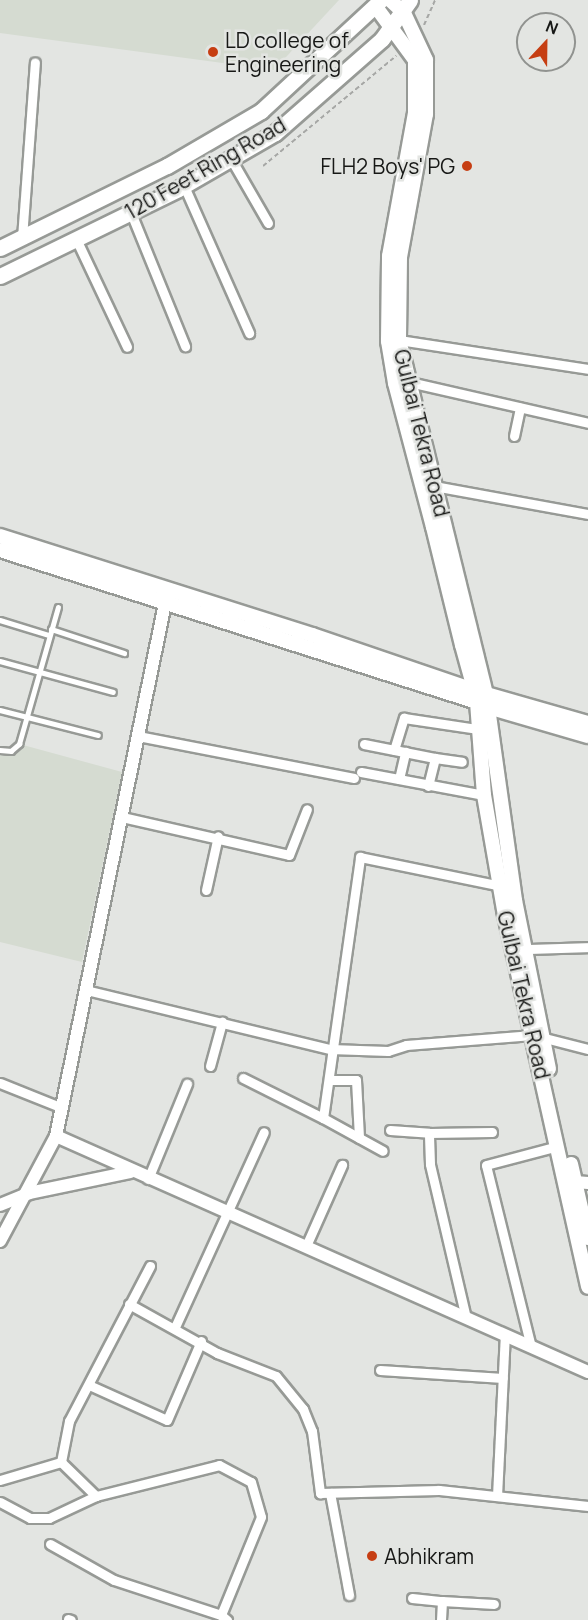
<!DOCTYPE html>
<html>
<head>
<meta charset="utf-8">
<style>
  body { margin:0 }
  #map { position:relative; width:588px; height:1620px; overflow:hidden; background:#e3e5e2; font-family:Manrope,sans-serif }
  div>[style] { position:absolute }
  .built>* { inset:0; background:#d5dbd1 }
  .path>* { height:2px; margin-top:-1px; transform-origin:0; background:repeating-linear-gradient(90deg,#a6a7a5 0 4.5px,transparent 0 7.5px) }
  .roads { filter:drop-shadow(2px 0 #979a96) drop-shadow(-2px 0 #979a96) drop-shadow(0 2px #979a96) drop-shadow(0 -2px #979a96) }
  .service>* { height:4.5px; margin:-2.25px; padding:0 2.25px; transform-origin:2.25px; border-radius:2.25px; background:#fff }
  .minor>* { height:9px; margin:-4.5px; padding:0 4.5px; transform-origin:4.5px; border-radius:4.5px; background:#fff }
  .tertiary>* { height:12px; margin:-6px; padding:0 6px; transform-origin:6px; border-radius:6px; background:#fff }
  .secondary>* { height:14px; margin:-7px; padding:0 7px; transform-origin:7px; border-radius:7px; background:#fff }
  .primary>* { height:15px; margin:-7.5px; padding:0 7.5px; transform-origin:7.5px; border-radius:7.5px; background:#fff }
  .dots>* { width:16px; height:16px; translate:-50% -50%; box-sizing:border-box; border:3px solid #e3e5e2; border-radius:50% }
  span { translate:-50% -50%; white-space:nowrap; text-align:center; line-height:1.15; -webkit-text-stroke:5px #e3e5e2; paint-order:stroke }
  .poi-label { font-size:21px; color:#171816 }
  .left { translate:0 -50%; text-align:left }
  .right { translate:-100% -50%; text-align:right }
  .street-label { font-size:21px; color:#171816 }
  .north { position:absolute; left:516px; top:12px; width:60px; height:60px; box-sizing:border-box; background:#e3e5e2; border:2px solid #919390; border-radius:50%; rotate:22deg; font-size:16px; font-weight:700; line-height:24px; text-align:center; color:#171816 }
  .north::after { content:''; display:block; margin:auto; width:21px; height:27px; background:#c63e13; clip-path:polygon(50% 0,100% 100%,50% 72%,0 100%) }
</style>
</head>
<body>
<div id="map">
  <div class="built">
    <i style="clip-path:polygon(0 0,339px 0,274px 70px,0 33px)"></i>
    <i style="clip-path:polygon(23px 745px,122px 772px,82px 962px,0 942px,0 755px,13px 756px)"></i>
  </div>
  <div class="path">
    <i style="left:424px;top:25px;width:27px;rotate:-66deg"></i>
    <i style="left:263px;top:166px;width:173px;rotate:-39.6deg"></i>
  </div>
  <div class="roads">
    <div class="service">
      <i style="left:0;top:620px;width:51px;rotate:17deg"></i>
      <i style="left:51px;top:629px;width:77px;rotate:18.2deg"></i>
      <i style="left:0;top:661px;width:117px;rotate:15.3deg"></i>
      <i style="left:0;top:710px;width:101px;rotate:14.3deg"></i>
      <i style="left:0;top:750px;width:11px;rotate:5deg"></i>
      <i style="left:11px;top:751px;width:11px;rotate:-41deg"></i>
      <i style="left:19px;top:744px;width:142px;rotate:-74.1deg"></i>
    </div>
    <div class="minor">
      <i style="left:231px;top:159px;width:74px;rotate:60deg"></i>
      <i style="left:184px;top:186px;width:161px;rotate:66.1deg"></i>
      <i style="left:131px;top:213px;width:144px;rotate:67.9deg"></i>
      <i style="left:22px;top:238px;width:176px;rotate:-85.8deg"></i>
      <i style="left:77px;top:241px;width:117px;rotate:64.7deg"></i>
      <i style="left:399px;top:340px;width:191px;rotate:8.7deg"></i>
      <i style="left:405px;top:381px;width:188px;rotate:12.9deg"></i>
      <i style="left:514px;top:436px;width:29px;rotate:-78deg"></i>
      <i style="left:434px;top:486px;width:157px;rotate:10.3deg"></i>
      <i style="left:138px;top:736px;width:220px;rotate:11deg"></i>
      <i style="left:364px;top:744px;width:72px;rotate:11.2deg"></i>
      <i style="left:394px;top:750px;width:34px;rotate:-73deg"></i>
      <i style="left:404px;top:718px;width:75px;rotate:8.5deg"></i>
      <i style="left:361px;top:772px;width:125px;rotate:10.6deg"></i>
      <i style="left:399px;top:779px;width:28px;rotate:-77deg"></i>
      <i style="left:428px;top:786px;width:29px;rotate:-76deg"></i>
      <i style="left:435px;top:758px;width:27px;rotate:8deg"></i>
      <i style="left:122px;top:817px;width:171px;rotate:12.8deg"></i>
      <i style="left:289px;top:855px;width:49px;rotate:-68.6deg"></i>
      <i style="left:206px;top:890px;width:55px;rotate:-77.5deg"></i>
      <i style="left:525px;top:949px;width:63px;rotate:-1.8deg"></i>
      <i style="left:86px;top:990px;width:251px;rotate:13.6deg"></i>
      <i style="left:330px;top:1049px;width:58px;rotate:2deg"></i>
      <i style="left:388px;top:1051px;width:19px;rotate:-18deg"></i>
      <i style="left:406px;top:1045px;width:127px;rotate:-4.5deg"></i>
      <i style="left:533px;top:1035px;width:57px;rotate:14.3deg"></i>
      <i style="left:210px;top:1066px;width:46px;rotate:-74.7deg"></i>
      <i style="left:243px;top:1078px;width:89px;rotate:26.6deg"></i>
      <i style="left:323px;top:1118px;width:264px;rotate:-81.9deg"></i>
      <i style="left:360px;top:857px;width:144px;rotate:11.6deg"></i>
      <i style="left:330px;top:1080px;width:26px"></i>
      <i style="left:356px;top:1080px;width:58px;rotate:87deg"></i>
      <i style="left:0;top:1083px;width:65px;rotate:21.8deg"></i>
      <i style="left:323px;top:1118px;width:68px;rotate:28.8deg"></i>
      <i style="left:390px;top:1130px;width:39px;rotate:4deg"></i>
      <i style="left:148px;top:1179px;width:103px;rotate:-67.7deg"></i>
      <i style="left:306px;top:1246px;width:89px;rotate:-66deg"></i>
      <i style="left:129px;top:1304px;width:101px;rotate:29.1deg"></i>
      <i style="left:217px;top:1353px;width:63px;rotate:21.3deg"></i>
      <i style="left:276px;top:1376px;width:43px;rotate:50.7deg"></i>
      <i style="left:303px;top:1409px;width:24px;rotate:68deg"></i>
      <i style="left:312px;top:1431px;width:63px;rotate:82.6deg"></i>
      <i style="left:320px;top:1493px;width:119px;rotate:-1.4deg"></i>
      <i style="left:439px;top:1490px;width:150px;rotate:6.1deg"></i>
      <i style="left:466px;top:1318px;width:158px;rotate:-103.2deg"></i>
      <i style="left:430px;top:1164px;width:31px;rotate:-92deg"></i>
      <i style="left:429px;top:1133px;width:63px;rotate:-0.9deg"></i>
      <i style="left:175px;top:1327px;width:214px;rotate:-65.5deg"></i>
      <i style="left:531px;top:1347px;width:187px;rotate:-103.9deg"></i>
      <i style="left:486px;top:1165px;width:74px;rotate:-14.8deg"></i>
      <i style="left:380px;top:1370px;width:123px;rotate:3.7deg"></i>
      <i style="left:89px;top:1385px;width:85px;rotate:24.2deg"></i>
      <i style="left:167px;top:1420px;width:86px;rotate:-66.7deg"></i>
      <i style="left:61px;top:1462px;width:42px;rotate:-79deg"></i>
      <i style="left:69px;top:1421px;width:175px;rotate:-62.4deg"></i>
      <i style="left:0;top:1480px;width:64px;rotate:-16.4deg"></i>
      <i style="left:61px;top:1462px;width:49px;rotate:44.2deg"></i>
      <i style="left:96px;top:1496px;width:127px;rotate:-14.1deg"></i>
      <i style="left:219px;top:1465px;width:36px;rotate:28deg"></i>
      <i style="left:251px;top:1482px;width:36px;rotate:74deg"></i>
      <i style="left:261px;top:1517px;width:106px;rotate:112.2deg"></i>
      <i style="left:221px;top:1615px;width:8px;rotate:40deg"></i>
      <i style="left:330px;top:1493px;width:104px;rotate:79.4deg"></i>
      <i style="left:497px;top:1496px;width:161px;rotate:-87.2deg"></i>
      <i style="left:0;top:1502px;width:34px;rotate:28deg"></i>
      <i style="left:30px;top:1518px;width:19px"></i>
      <i style="left:49px;top:1518px;width:52px;rotate:-25.1deg"></i>
      <i style="left:50px;top:1544px;width:73px;rotate:29.4deg"></i>
      <i style="left:114px;top:1580px;width:113px;rotate:18.1deg"></i>
      <i style="left:412px;top:1598px;width:30px;rotate:6deg"></i>
      <i style="left:442px;top:1601px;width:19px;rotate:93deg"></i>
      <i style="left:442px;top:1601px;width:52px;rotate:3.3deg"></i>
      <i style="left:68px;top:1619px;width:3px;rotate:18deg"></i>
    </div>
    <div class="tertiary">
      <i style="left:56px;top:1136px;width:582px;rotate:23.92deg"></i>
      <i style="left:575px;top:1182px;width:13px;rotate:4deg"></i>
      <i style="left:0;top:1205px;width:31px;rotate:-22deg"></i>
      <i style="left:29px;top:1193px;width:103px;rotate:-11.7deg"></i>
      <i style="left:0;top:1241px;width:119px;rotate:-61.9deg"></i>
      <i style="left:56px;top:1136px;width:553px;rotate:-78.43deg"></i>
    </div>
    <div class="secondary">
      <i style="left:390px;top:0;width:19px;rotate:43deg"></i>
      <i style="left:404px;top:13px;width:52px;rotate:64.9deg"></i>
      <i style="left:426px;top:60px;width:54px;rotate:90deg"></i>
      <i style="left:426px;top:114px;width:145px;rotate:100.3deg"></i>
      <i style="left:400px;top:257px;width:83px;rotate:90.7deg"></i>
      <i style="left:399px;top:340px;width:365px;rotate:76.2deg"></i>
      <i style="left:486px;top:694px;width:106px;rotate:15.9deg"></i>
      <i style="left:0;top:536px;width:327px;rotate:17.6deg"></i>
      <i style="left:312px;top:635px;width:171px;rotate:18.8deg"></i>
      <i style="left:474px;top:690px;width:13px;rotate:18deg"></i>
      <i style="left:486px;top:694px;width:13px;rotate:81deg"></i>
      <i style="left:488px;top:707px;width:12px;rotate:-156deg"></i>
      <i style="left:477px;top:702px;width:12px;rotate:-104deg"></i>
      <i style="left:474px;top:690px;width:5px;rotate:-101deg"></i>
      <i style="left:473px;top:685px;width:41px;rotate:-105.4deg"></i>
      <i style="left:462px;top:645px;width:122px;rotate:-103.8deg"></i>
      <i style="left:433px;top:527px;width:149px;rotate:-104.8deg"></i>
      <i style="left:395px;top:383px;width:43px;rotate:-99.5deg"></i>
      <i style="left:388px;top:341px;width:85px;rotate:-89.3deg"></i>
      <i style="left:389px;top:256px;width:145px;rotate:-79.7deg"></i>
      <i style="left:415px;top:113px;width:53px;rotate:-90deg"></i>
      <i style="left:415px;top:60px;width:66px;rotate:-126.3deg"></i>
      <i style="left:0;top:550px;width:501px;rotate:17.67deg"></i>
      <i style="left:477px;top:702px;width:93px;rotate:85.7deg"></i>
      <i style="left:484px;top:795px;width:122px;rotate:80.1deg"></i>
      <i style="left:505px;top:915px;width:381px;rotate:77.4deg"></i>
      <i style="left:549px;top:1069px;width:172px;rotate:-101.4deg"></i>
      <i style="left:515px;top:900px;width:195px;rotate:-98deg"></i>
      <i style="left:488px;top:707px;width:104px;rotate:16.2deg"></i>
      <i style="left:571px;top:1164px;width:76px;rotate:77.1deg"></i>
    </div>
    <div class="primary">
      <i style="left:0;top:248px;width:186px;rotate:-26.2deg"></i>
      <i style="left:167px;top:166px;width:109px;rotate:-30.3deg"></i>
      <i style="left:261px;top:111px;width:163px;rotate:-42.8deg"></i>
      <i style="left:0;top:276px;width:198px;rotate:-26deg"></i>
      <i style="left:178px;top:189px;width:112px;rotate:-30deg"></i>
      <i style="left:275px;top:133px;width:142px;rotate:-41.3deg"></i>
      <i style="left:382px;top:39px;width:48px;rotate:-54.3deg"></i>
    </div>
  </div>
  <div class="dots">
    <i style="left:213px;top:52px;background:#c63e13"></i>
    <i style="left:467px;top:166px;background:#c63e13"></i>
    <i style="left:372px;top:1556px;background:#c63e13"></i>
  </div>
  <div class="poi-label">
    <span class="left" style="left:225px;top:52px">LD college of<br>Engineering</span>
    <span class="right" style="left:455px;top:166px">FLH2 Boys' PG</span>
    <span class="left" style="left:384px;top:1556px">Abhikram</span>
  </div>
  <div class="street-label">
    <span style="left:205px;top:168px;rotate:-30deg">120 Feet Ring Road</span>
    <span style="left:422px;top:433px;rotate:76deg">Gulbai Tekra Road</span>
    <span style="left:524px;top:995px;rotate:77deg">Gulbai Tekra Road</span>
  </div>
  <div class="north">N</div>
</div>
</body>
</html>
